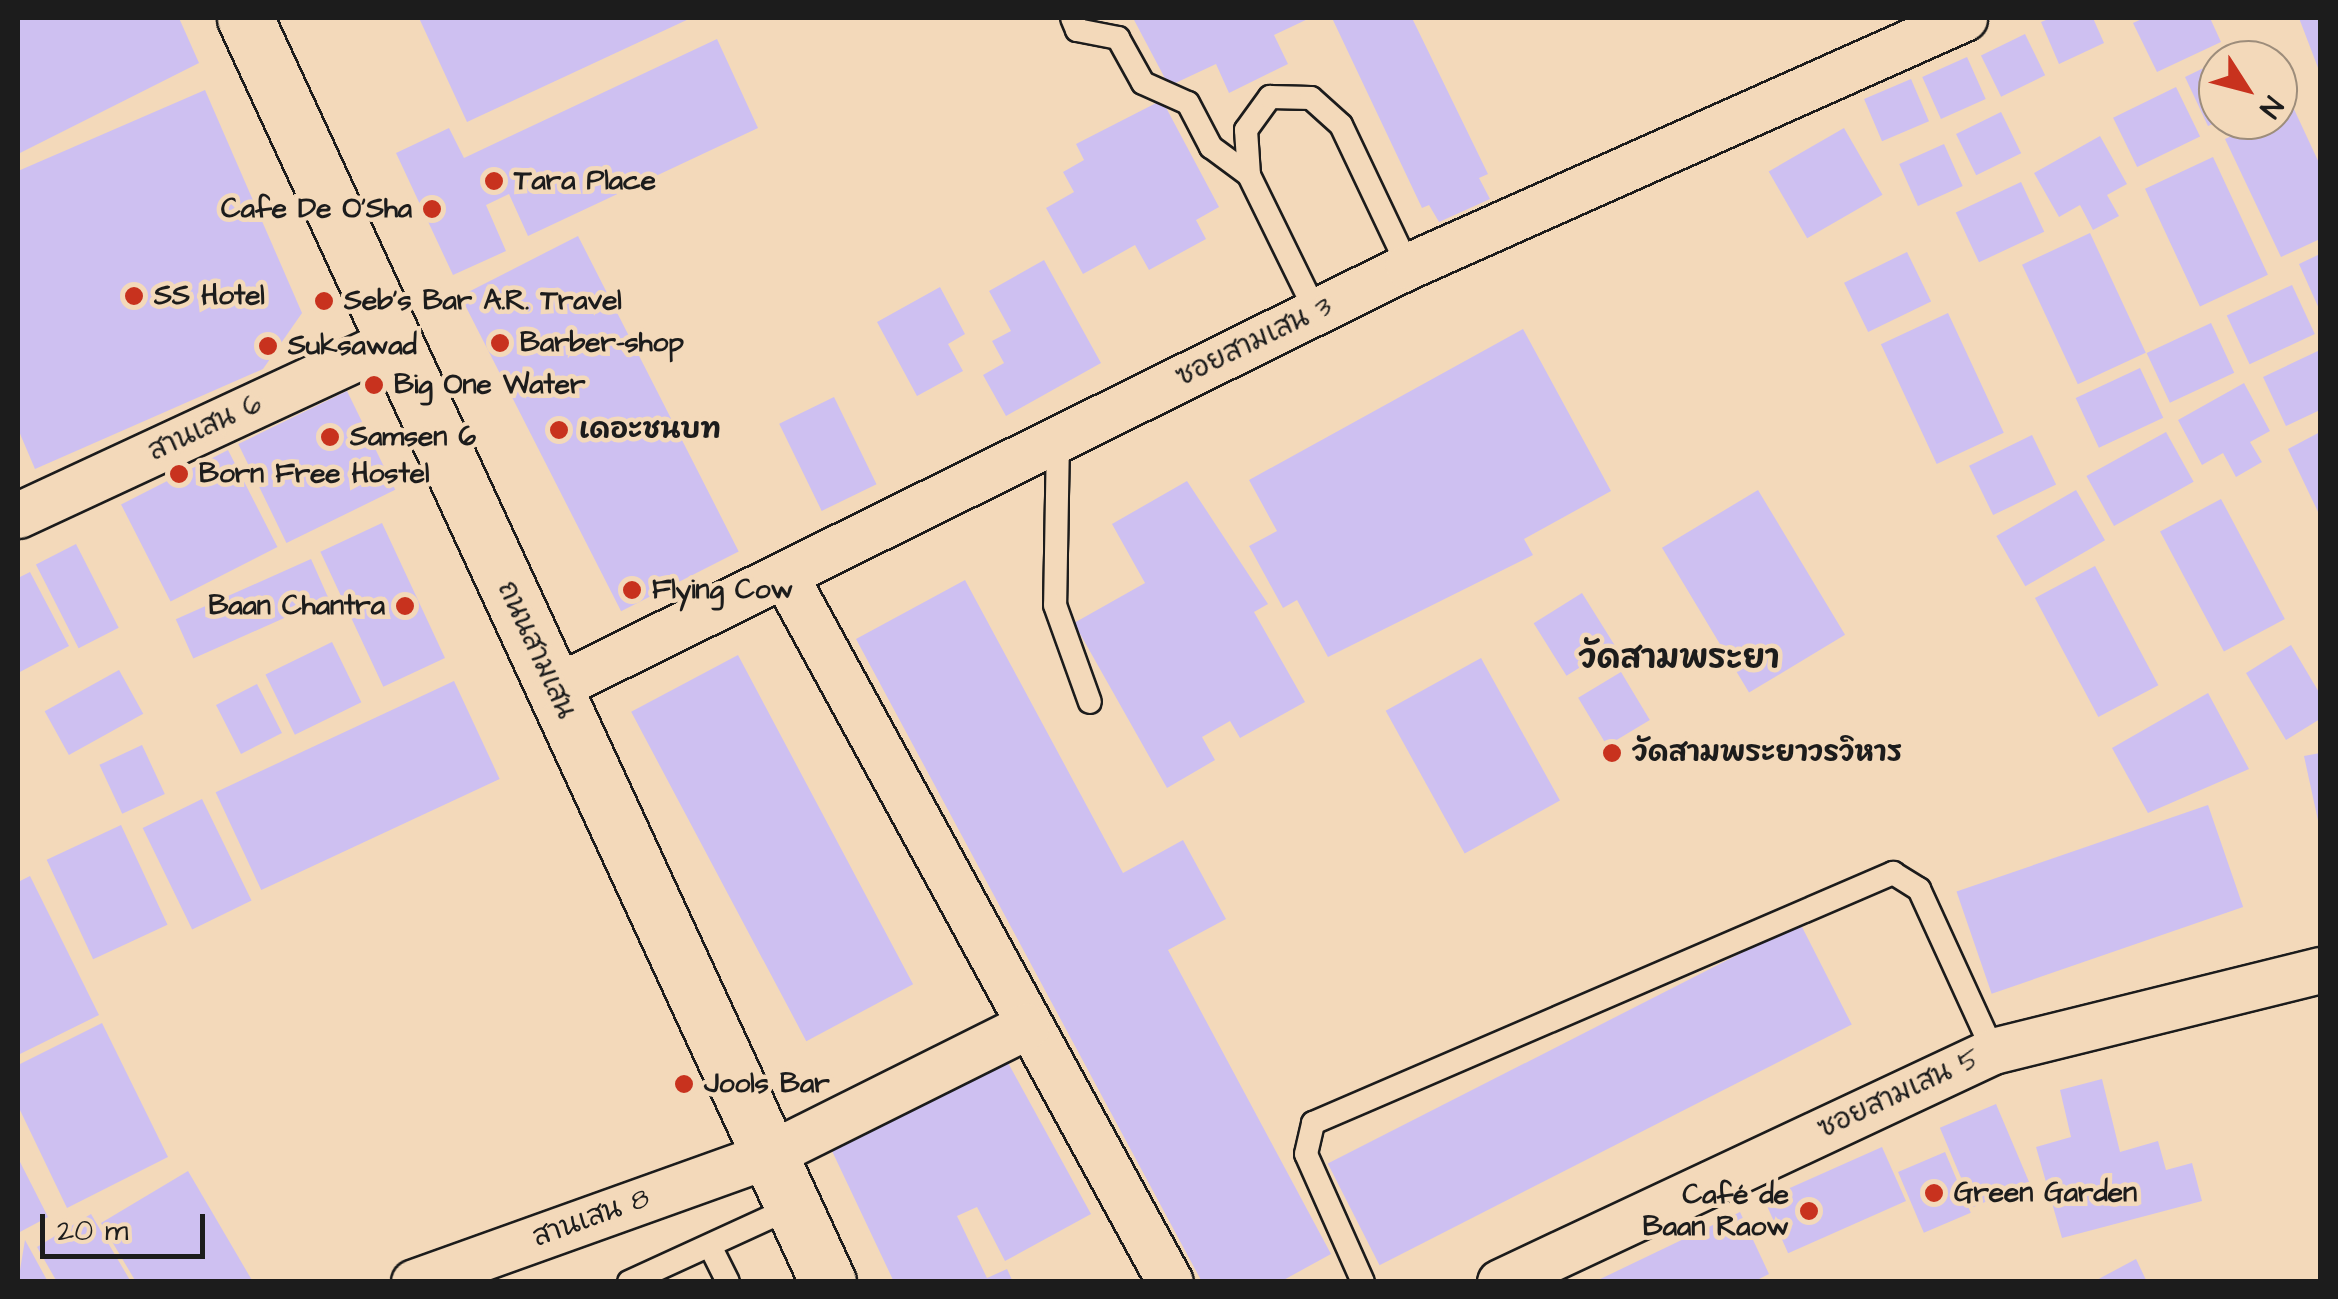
<!DOCTYPE html>
<html>
<head>
<meta charset="utf-8">
<style>
  body { margin:0 }
  #map { position:relative; width:2338px; height:1299px; overflow:hidden; background:#f3d9ba; font-family:"Architects Daughter","Playpen Sans Thai",sans-serif }
  div>[style] { position:absolute }
  .building>* { inset:0; background:#cec0f1; transform-origin:0 0 }
  .roads { filter:drop-shadow(2px 0 #1c1c1c) drop-shadow(-2px 0 #1c1c1c) drop-shadow(0 2px #1c1c1c) drop-shadow(0 -2px #1c1c1c) }
  .lane>* { height:22px; margin:-11px; padding:0 11px; transform-origin:11px; border-radius:11px; background:#f3d9ba }
  .street>* { height:45px; margin:-22.5px; padding:0 22.5px; transform-origin:22.5px; border-radius:22.5px; background:#f3d9ba }
  .secondary>* { height:55px; margin:-27.5px; padding:0 27.5px; transform-origin:27.5px; border-radius:27.5px; background:#f3d9ba }
  .dots>* { width:28px; height:28px; translate:-50% -50%; box-sizing:border-box; border:5px solid #f3d9ba; border-radius:50% }
  span { translate:-50% -50%; white-space:nowrap; text-align:center; line-height:1.15; -webkit-text-stroke:9px #f3d9ba; paint-order:stroke }
  .poi-label { font-size:28px; color:#1c1c1c; font-weight:700 }
  .left { translate:0 -50%; text-align:left }
  .right { translate:-100% -50%; text-align:right }
  .street-label { font-size:28px; color:#1c1c1c }
  .quarter-label { font-size:32px; color:#1c1c1c; font-weight:700 }
  .frame { position:absolute; inset:0; border:20px solid #1c1c1c; pointer-events:none }
  .north { position:absolute; left:2198px; top:40px; width:100px; height:100px; box-sizing:border-box; background:#f3d9ba; border:2px solid #9d8d7b; border-radius:50%; rotate:126deg; font-size:28px; font-weight:700; line-height:40px; text-align:center; color:#1c1c1c }
  .north::after { content:''; display:block; margin:auto; width:35px; height:45px; background:#c8321e; clip-path:polygon(50% 0,100% 100%,50% 72%,0 100%) }
  .scale { position:absolute; left:40px; top:1214px; width:165px; height:45px; box-sizing:border-box; border:5px solid #1c1c1c; border-top:0; padding-left:12px; font-size:30px; line-height:35px; white-space:nowrap; color:#1c1c1c; -webkit-text-stroke:8px #f3d9ba; paint-order:stroke }
</style>
</head>
<body>
<div id="map">
  <div class="building">
    <i style="clip-path:polygon(18px 18px,179px 18px,199px 63px,18px 154px)"></i>
    <i style="clip-path:polygon(419px 18px,691px 18px,467px 122px)"></i>
    <i style="clip-path:polygon(1133px 18px,1310px 18px,1274px 35px,1288px 64px,1229px 93px,1216px 64px,1169px 86px)"></i>
    <i style="clip-path:polygon(1332px 18px,1412px 18px,1488px 174px,1479px 178px,1490px 199px,1439px 222px,1429px 205px,1422px 208px)"></i>
    <i style="clip-path:polygon(2051px 18px,2093px 18px,2104px 43px,2059px 64px,2041px 22px)"></i>
    <i style="clip-path:polygon(2144px 18px,2210px 18px,2221px 42px,2157px 72px,2133px 23px)"></i>
    <i style="clip-path:polygon(2299px 18px,2320px 18px,2320px 73px)"></i>
    <i style="left:2025px;top:34px;width:46px;height:49px;rotate:64deg"></i>
    <i style="clip-path:polygon(717px 39px,758px 128px,528px 236px,509px 194px,486px 205px,506px 251px,453px 275px,396px 153px,449px 128px,464px 158px)"></i>
    <i style="clip-path:polygon(2250px 46px,2256px 60px,2220px 60px)"></i>
    <i style="left:1967px;top:57px;width:46px;height:49px;rotate:66deg"></i>
    <i style="clip-path:polygon(2218px 61px,2218px 122px,2208px 126px,2185px 77px)"></i>
    <i style="left:1911px;top:79px;width:46px;height:51px;rotate:67deg"></i>
    <i style="left:2176px;top:87px;width:55px;height:70px;rotate:64deg"></i>
    <i style="clip-path:polygon(205px 90px,302px 313px,263px 369px,35px 469px,18px 429px,18px 171px)"></i>
    <i style="clip-path:polygon(1162px 100px,1219px 207px,1196px 220px,1206px 239px,1149px 270px,1135px 245px,1083px 274px,1046px 208px,1074px 192px,1063px 172px,1084px 160px,1076px 144px)"></i>
    <i style="clip-path:polygon(2293px 107px,2320px 165px,2320px 239px,2281px 257px,2225px 139px)"></i>
    <i style="left:2001px;top:112px;width:46px;height:50px;rotate:64deg"></i>
    <i style="left:1844px;top:128px;width:77px;height:87px;rotate:60deg"></i>
    <i style="clip-path:polygon(2100px 136px,2127px 184px,2107px 195px,2119px 216px,2093px 230px,2080px 205px,2059px 217px,2034px 173px)"></i>
    <i style="left:1944px;top:144px;width:46px;height:49px;rotate:66deg"></i>
    <i style="left:2213px;top:157px;width:130px;height:75px;rotate:65deg"></i>
    <i style="left:2021px;top:182px;width:55px;height:72px;rotate:65deg"></i>
    <i style="left:2090px;top:233px;width:132px;height:75px;rotate:65deg"></i>
    <i style="left:578px;top:236px;width:354px;height:132px;rotate:63deg"></i>
    <i style="left:1907px;top:252px;width:55px;height:70px;rotate:64deg"></i>
    <i style="clip-path:polygon(2320px 254px,2320px 311px,2299px 264px)"></i>
    <i style="clip-path:polygon(1044px 260px,1101px 363px,1006px 416px,983px 375px,1004px 363px,992px 341px,1011px 331px,989px 291px)"></i>
    <i style="left:2292px;top:285px;width:54px;height:72px;rotate:65deg"></i>
    <i style="clip-path:polygon(940px 287px,965px 334px,948px 344px,963px 371px,917px 396px,877px 322px)"></i>
    <i style="left:1948px;top:313px;width:132px;height:74px;rotate:65deg"></i>
    <i style="left:2211px;top:323px;width:55px;height:71px;rotate:65deg"></i>
    <i style="clip-path:polygon(1523px 329px,1611px 491px,1524px 539px,1533px 555px,1328px 657px,1297px 600px,1283px 608px,1249px 546px,1277px 531px,1249px 480px)"></i>
    <i style="clip-path:polygon(2320px 350px,2320px 410px,2286px 426px,2263px 377px)"></i>
    <i style="left:2140px;top:368px;width:55px;height:71px;rotate:65deg"></i>
    <i style="clip-path:polygon(2244px 383px,2270px 431px,2250px 442px,2262px 462px,2236px 477px,2223px 453px,2202px 465px,2178px 420px)"></i>
    <i style="left:347px;top:391px;width:110px;height:121px;rotate:64deg"></i>
    <i style="left:834px;top:397px;width:97px;height:61px;rotate:64deg"></i>
    <i style="left:2166px;top:432px;width:57px;height:91px;rotate:61deg"></i>
    <i style="clip-path:polygon(2320px 432px,2320px 516px,2288px 449px)"></i>
    <i style="left:2032px;top:435px;width:55px;height:70px;rotate:64deg"></i>
    <i style="left:228px;top:450px;width:109px;height:120px;rotate:63deg"></i>
    <i style="clip-path:polygon(1187px 481px,1268px 604px,1254px 612px,1305px 702px,1240px 738px,1230px 721px,1202px 737px,1215px 760px,1167px 788px,1074px 623px,1145px 583px,1112px 524px)"></i>
    <i style="left:1758px;top:490px;width:169px;height:112px;rotate:59deg"></i>
    <i style="left:2076px;top:490px;width:58px;height:92px;rotate:60deg"></i>
    <i style="left:2221px;top:499px;width:136px;height:69px;rotate:62deg"></i>
    <i style="left:382px;top:523px;width:149px;height:68px;rotate:65deg"></i>
    <i style="left:76px;top:544px;width:94px;height:45px;rotate:63deg"></i>
    <i style="left:311px;top:559px;width:43px;height:148px;rotate:66deg"></i>
    <i style="left:2095px;top:566px;width:135px;height:68px;rotate:62deg"></i>
    <i style="clip-path:polygon(30px 572px,69px 646px,18px 673px,18px 578px)"></i>
    <i style="clip-path:polygon(965px 580px,1123px 873px,1183px 840px,1226px 919px,1168px 950px,1331px 1254px,1280px 1282px,1202px 1282px,856px 639px)"></i>
    <i style="left:1582px;top:593px;width:62px;height:57px;rotate:58deg"></i>
    <i style="left:332px;top:642px;width:67px;height:74px;rotate:64deg"></i>
    <i style="clip-path:polygon(2291px 645px,2320px 694px,2320px 719px,2286px 740px,2246px 673px)"></i>
    <i style="left:738px;top:655px;width:373px;height:121px;rotate:62deg"></i>
    <i style="left:1481px;top:658px;width:163px;height:109px;rotate:61deg"></i>
    <i style="left:119px;top:670px;width:50px;height:85px;rotate:61deg"></i>
    <i style="left:1621px;top:672px;width:56px;height:50px;rotate:59deg"></i>
    <i style="left:454px;top:681px;width:108px;height:263px;rotate:65deg"></i>
    <i style="left:257px;top:684px;width:55px;height:46px;rotate:63deg"></i>
    <i style="clip-path:polygon(2208px 693px,2249px 769px,2148px 813px,2112px 748px)"></i>
    <i style="left:142px;top:745px;width:54px;height:47px;rotate:65deg"></i>
    <i style="clip-path:polygon(2320px 753px,2320px 825px,2319px 825px,2304px 756px)"></i>
    <i style="left:202px;top:799px;width:113px;height:66px;rotate:64deg"></i>
    <i style="left:2208px;top:805px;width:108px;height:266px;rotate:71deg"></i>
    <i style="left:121px;top:825px;width:110px;height:82px;rotate:65deg"></i>
    <i style="clip-path:polygon(30px 876px,99px 1015px,18px 1055px,18px 882px)"></i>
    <i style="left:1800px;top:923px;width:114px;height:530px;rotate:63deg"></i>
    <i style="clip-path:polygon(102px 1023px,168px 1157px,67px 1208px,18px 1106px,18px 1065px)"></i>
    <i style="clip-path:polygon(1006px 1059px,1091px 1214px,1005px 1261px,977px 1207px,957px 1216px,987px 1278px,1007px 1269px,1013px 1282px,894px 1282px,832px 1151px)"></i>
    <i style="clip-path:polygon(2102px 1079px,2120px 1152px,2158px 1141px,2166px 1170px,2192px 1163px,2202px 1201px,2062px 1238px,2036px 1147px,2071px 1137px,2060px 1090px)"></i>
    <i style="left:1996px;top:1104px;width:86px;height:61px;rotate:67deg"></i>
    <i style="left:1882px;top:1147px;width:59px;height:129px;rotate:66deg"></i>
    <i style="left:1945px;top:1152px;width:66px;height:51px;rotate:67deg"></i>
    <i style="clip-path:polygon(18px 1158px,48px 1217px,18px 1233px)"></i>
    <i style="clip-path:polygon(188px 1171px,253px 1282px,136px 1282px,101px 1223px)"></i>
    <i style="clip-path:polygon(1740px 1212px,1769px 1274px,1753px 1282px,1594px 1282px)"></i>
    <i style="clip-path:polygon(91px 1214px,131px 1282px,57px 1282px,37px 1247px)"></i>
    <i style="clip-path:polygon(25px 1240px,48px 1282px,18px 1282px)"></i>
    <i style="clip-path:polygon(2136px 1259px,2147px 1282px,2093px 1282px)"></i>
  </div>
  <div class="roads">
    <div class="lane">
      <i style="left:1072px;top:18px;width:13px;rotate:67deg"></i>
      <i style="left:1077px;top:30px;width:42px;rotate:11deg"></i>
      <i style="left:1118px;top:38px;width:51px;rotate:60.9deg"></i>
      <i style="left:1143px;top:83px;width:49px;rotate:24deg"></i>
      <i style="left:1188px;top:103px;width:50px;rotate:62.4deg"></i>
      <i style="left:1211px;top:147px;width:47px;rotate:36.4deg"></i>
      <i style="left:1316px;top:312px;width:153px;rotate:-116.1deg"></i>
      <i style="left:1249px;top:175px;width:45px;rotate:-93.8deg"></i>
      <i style="left:1246px;top:130px;width:41px;rotate:-54deg"></i>
      <i style="left:1270px;top:97px;width:41px;rotate:1.4deg"></i>
      <i style="left:1311px;top:98px;width:40px;rotate:42deg"></i>
      <i style="left:1341px;top:125px;width:156px;rotate:64.6deg"></i>
      <i style="left:1058px;top:439px;width:166px;rotate:91deg"></i>
      <i style="left:1055px;top:605px;width:103px;rotate:70.2deg"></i>
      <i style="left:710px;top:1246px;width:40px;rotate:63.4deg"></i>
      <i style="left:629px;top:1282px;width:180px;rotate:-24.6deg"></i>
      <i style="left:1363px;top:1282px;width:140px;rotate:-114deg"></i>
      <i style="left:1306px;top:1154px;width:32px;rotate:-77deg"></i>
      <i style="left:1313px;top:1123px;width:632px;rotate:-23.32deg"></i>
      <i style="left:1893px;top:873px;width:31px;rotate:32deg"></i>
      <i style="left:1919px;top:889px;width:178px;rotate:65.4deg"></i>
    </div>
    <div class="street">
      <i style="left:18px;top:515px;width:413px;rotate:-24.9deg"></i>
      <i style="left:785px;top:576px;width:804px;rotate:61.4deg"></i>
      <i style="left:554px;top:688px;width:953px;rotate:-26.3deg"></i>
      <i style="left:1408px;top:266px;width:609px;rotate:-24.04deg"></i>
      <i style="left:414px;top:1282px;width:376px;rotate:-19.7deg"></i>
      <i style="left:768px;top:1155px;width:289px;rotate:-26.5deg"></i>
      <i style="left:1500px;top:1282px;width:544px;rotate:-25.11deg"></i>
      <i style="left:1993px;top:1051px;width:337px;rotate:-13.9deg"></i>
    </div>
    <div class="secondary">
      <i style="left:245px;top:18px;width:1392px;rotate:65.24deg"></i>
    </div>
  </div>
  <div class="dots">
    <i style="left:494px;top:181px;background:#c8321e"></i>
    <i style="left:432px;top:209px;background:#c8321e"></i>
    <i style="left:134px;top:296px;background:#c8321e"></i>
    <i style="left:324px;top:301px;background:#c8321e"></i>
    <i style="left:500px;top:343px;background:#c8321e"></i>
    <i style="left:268px;top:346px;background:#c8321e"></i>
    <i style="left:374px;top:385px;background:#c8321e"></i>
    <i style="left:559px;top:430px;background:#c8321e"></i>
    <i style="left:330px;top:437px;background:#c8321e"></i>
    <i style="left:179px;top:474px;background:#c8321e"></i>
    <i style="left:632px;top:590px;background:#c8321e"></i>
    <i style="left:405px;top:606px;background:#c8321e"></i>
    <i style="left:1612px;top:753px;background:#c8321e"></i>
    <i style="left:684px;top:1084px;background:#c8321e"></i>
    <i style="left:1934px;top:1193px;background:#c8321e"></i>
    <i style="left:1809px;top:1211px;background:#c8321e"></i>
  </div>
  <div class="poi-label">
    <span class="left" style="left:514px;top:181px">Tara Place</span>
    <span class="right" style="left:412px;top:209px">Cafe De O'Sha</span>
    <span class="left" style="left:154px;top:296px">SS Hotel</span>
    <span class="left" style="left:344px;top:301px">Seb's Bar A.R. Travel</span>
    <span class="left" style="left:520px;top:343px">Barber-shop</span>
    <span class="left" style="left:288px;top:346px">Suksawad</span>
    <span class="left" style="left:394px;top:385px">Big One Water</span>
    <span class="left" style="left:579px;top:430px">เดอะชนบท</span>
    <span class="left" style="left:350px;top:437px">Samsen 6</span>
    <span class="left" style="left:199px;top:474px">Born Free Hostel</span>
    <span class="left" style="left:652px;top:590px">Flying Cow</span>
    <span class="right" style="left:385px;top:606px">Baan Chantra</span>
    <span class="left" style="left:1632px;top:753px">วัดสามพระยาวรวิหาร</span>
    <span class="left" style="left:704px;top:1084px">Jools Bar</span>
    <span class="left" style="left:1954px;top:1193px">Green Garden</span>
    <span class="right" style="left:1789px;top:1211px">Café de<br>Baan Raow</span>
  </div>
  <div class="street-label">
    <span style="left:1254px;top:342px;rotate:-26deg">ซอยสามเสน 3</span>
    <span style="left:205px;top:428px;rotate:-25deg">สานเสน 6</span>
    <span style="left:536px;top:650px;rotate:65deg">ถนนสามเสน</span>
    <span style="left:1899px;top:1094px;rotate:-25deg">ซอยสามเสน 5</span>
    <span style="left:591px;top:1218px;rotate:-20deg">สานเสน 8</span>
  </div>
  <div class="quarter-label">
    <span style="left:1679px;top:659px">วัดสามพระยา</span>
  </div>
  <div class="frame"></div>
  <div class="north">N</div>
  <div class="scale">20 m</div>
</div>
</body>
</html>
